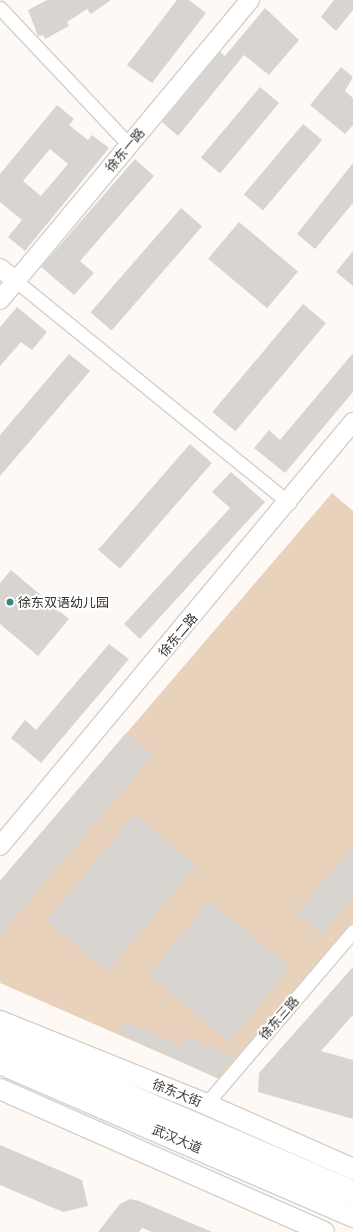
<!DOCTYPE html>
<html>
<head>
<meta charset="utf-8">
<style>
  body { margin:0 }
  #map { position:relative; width:353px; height:1232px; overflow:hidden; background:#fef9f4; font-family:Quicksand,"Noto Sans SC",sans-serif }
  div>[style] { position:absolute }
  .green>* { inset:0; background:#e8d2bc }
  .building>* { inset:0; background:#d8d4cf; transform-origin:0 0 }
  .roads { filter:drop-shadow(1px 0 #d4d0cb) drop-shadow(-1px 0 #d4d0cb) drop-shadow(0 1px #d4d0cb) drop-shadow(0 -1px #d4d0cb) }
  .street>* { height:13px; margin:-6.5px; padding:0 6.5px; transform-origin:6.5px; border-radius:6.5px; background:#fff }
  .secondary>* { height:18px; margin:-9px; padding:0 9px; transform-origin:9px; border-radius:9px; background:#fff }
  .primary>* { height:20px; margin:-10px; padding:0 10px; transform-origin:10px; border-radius:10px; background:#fff }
  .highway>* { height:22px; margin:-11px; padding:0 11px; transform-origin:11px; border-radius:11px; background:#fff }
  .dots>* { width:11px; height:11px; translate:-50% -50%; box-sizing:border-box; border:2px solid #fff; border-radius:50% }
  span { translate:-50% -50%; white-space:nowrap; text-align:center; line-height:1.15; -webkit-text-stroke:4px #fff; paint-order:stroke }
  .street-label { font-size:13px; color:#373533 }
  .poi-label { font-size:13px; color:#373533 }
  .left { translate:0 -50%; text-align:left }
</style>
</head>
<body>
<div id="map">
  <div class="green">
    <i style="clip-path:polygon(332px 493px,353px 511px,353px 923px,220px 1079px,0 983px,0 881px)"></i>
  </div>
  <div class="building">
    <i style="clip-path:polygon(47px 0,111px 0,91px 14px,87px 9px,67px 22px,69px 26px,45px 39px,43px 35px,38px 36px,28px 10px)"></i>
    <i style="clip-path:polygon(177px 0,189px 0,206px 13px,152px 83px,127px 65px)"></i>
    <i style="clip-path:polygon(334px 0,353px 0,353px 10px,336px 31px,321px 17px)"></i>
    <i style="clip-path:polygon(265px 8px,299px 40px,269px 75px,244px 55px,178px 136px,162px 122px,220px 52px,225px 56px)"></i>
    <i style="clip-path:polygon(341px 67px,353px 77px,345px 91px,353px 98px,353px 125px,345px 134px,310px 105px)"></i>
    <i style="left:260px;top:87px;width:25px;height:92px;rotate:40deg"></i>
    <i style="clip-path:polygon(evenodd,57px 105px,74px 119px,69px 125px,88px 140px,92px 135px,109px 148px,25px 251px,8px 237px,22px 220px,0 202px,0 174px,57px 105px,50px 149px,68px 164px,41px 196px,23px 181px,50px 149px)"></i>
    <i style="left:303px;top:124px;width:25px;height:92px;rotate:40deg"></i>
    <i style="clip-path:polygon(135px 159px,154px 176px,80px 261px,94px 273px,74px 295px,41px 267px)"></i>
    <i style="clip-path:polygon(353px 163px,353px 203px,315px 249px,297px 234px)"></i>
    <i style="left:181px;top:208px;width:28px;height:138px;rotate:41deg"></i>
    <i style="left:239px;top:222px;width:77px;height:48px;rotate:40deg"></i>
    <i style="clip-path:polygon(353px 251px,353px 286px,336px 272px)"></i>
    <i style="left:303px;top:304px;width:30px;height:141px;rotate:40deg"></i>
    <i style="clip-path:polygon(17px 307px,47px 332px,32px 350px,21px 342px,0 366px,0 327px)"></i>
    <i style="clip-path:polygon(353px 353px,353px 392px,285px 473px,254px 448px,269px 430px,280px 440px)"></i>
    <i style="clip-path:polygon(69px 354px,90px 371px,0 476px,0 435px)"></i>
    <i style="left:190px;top:444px;width:29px;height:140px;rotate:41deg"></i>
    <i style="clip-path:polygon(231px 472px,265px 502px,140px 639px,124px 624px,230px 508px,212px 492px)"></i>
    <i style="clip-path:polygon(11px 570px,69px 619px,38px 656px,0 624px,0 583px)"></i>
    <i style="clip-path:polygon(109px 644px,129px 659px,41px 763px,11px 738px,25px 720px,36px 730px)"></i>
    <i style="clip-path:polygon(126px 733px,153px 755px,0 935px,0 881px)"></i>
    <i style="left:135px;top:814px;width:80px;height:138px;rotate:40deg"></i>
    <i style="clip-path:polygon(353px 846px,353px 898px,322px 935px,296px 914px)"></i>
    <i style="left:210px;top:901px;width:105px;height:96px;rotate:40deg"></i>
    <i style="clip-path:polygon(353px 967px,353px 1015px,321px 1051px,353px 1060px,353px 1119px,258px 1092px,259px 1073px)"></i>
    <i style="clip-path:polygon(125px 1021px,183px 1047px,187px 1036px,234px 1057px,217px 1078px,119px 1034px)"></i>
    <i style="clip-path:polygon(0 1145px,82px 1180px,88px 1206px,63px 1212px,0 1185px)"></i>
    <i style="clip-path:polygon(130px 1199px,139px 1201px,212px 1232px,152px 1232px,142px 1228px,139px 1232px,98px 1232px,120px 1204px)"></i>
  </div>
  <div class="roads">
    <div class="street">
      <i style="left:0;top:8px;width:188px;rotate:46.7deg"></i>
      <i style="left:16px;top:281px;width:352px;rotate:39.1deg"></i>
      <i style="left:206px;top:1104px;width:227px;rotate:-49.6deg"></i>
    </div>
    <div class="secondary">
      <i style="left:0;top:268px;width:21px;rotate:39deg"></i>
      <i style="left:0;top:300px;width:391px;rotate:-50.2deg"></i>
      <i style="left:0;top:846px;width:552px;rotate:-50.22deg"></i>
    </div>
    <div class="primary">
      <i style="left:0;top:1021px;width:207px;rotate:21.9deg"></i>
      <i style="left:192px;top:1098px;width:176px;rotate:23.8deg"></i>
      <i style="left:0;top:1089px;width:354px;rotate:23.8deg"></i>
    </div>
    <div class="highway">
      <i style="left:0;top:1040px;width:384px;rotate:23.3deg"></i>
      <i style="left:0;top:1063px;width:385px;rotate:23.4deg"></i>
    </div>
  </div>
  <div class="dots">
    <i style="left:10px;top:602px;background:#3c8586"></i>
  </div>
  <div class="street-label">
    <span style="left:125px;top:150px;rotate:-50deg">徐东一路</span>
    <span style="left:178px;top:635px;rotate:-50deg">徐东二路</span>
    <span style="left:279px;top:1018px;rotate:-49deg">徐东三路</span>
    <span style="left:177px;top:1093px;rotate:22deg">徐东大街</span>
    <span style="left:177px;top:1139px;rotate:23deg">武汉大道</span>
  </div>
  <div class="poi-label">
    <span class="left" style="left:18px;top:602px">徐东双语幼儿园</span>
  </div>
</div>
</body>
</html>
